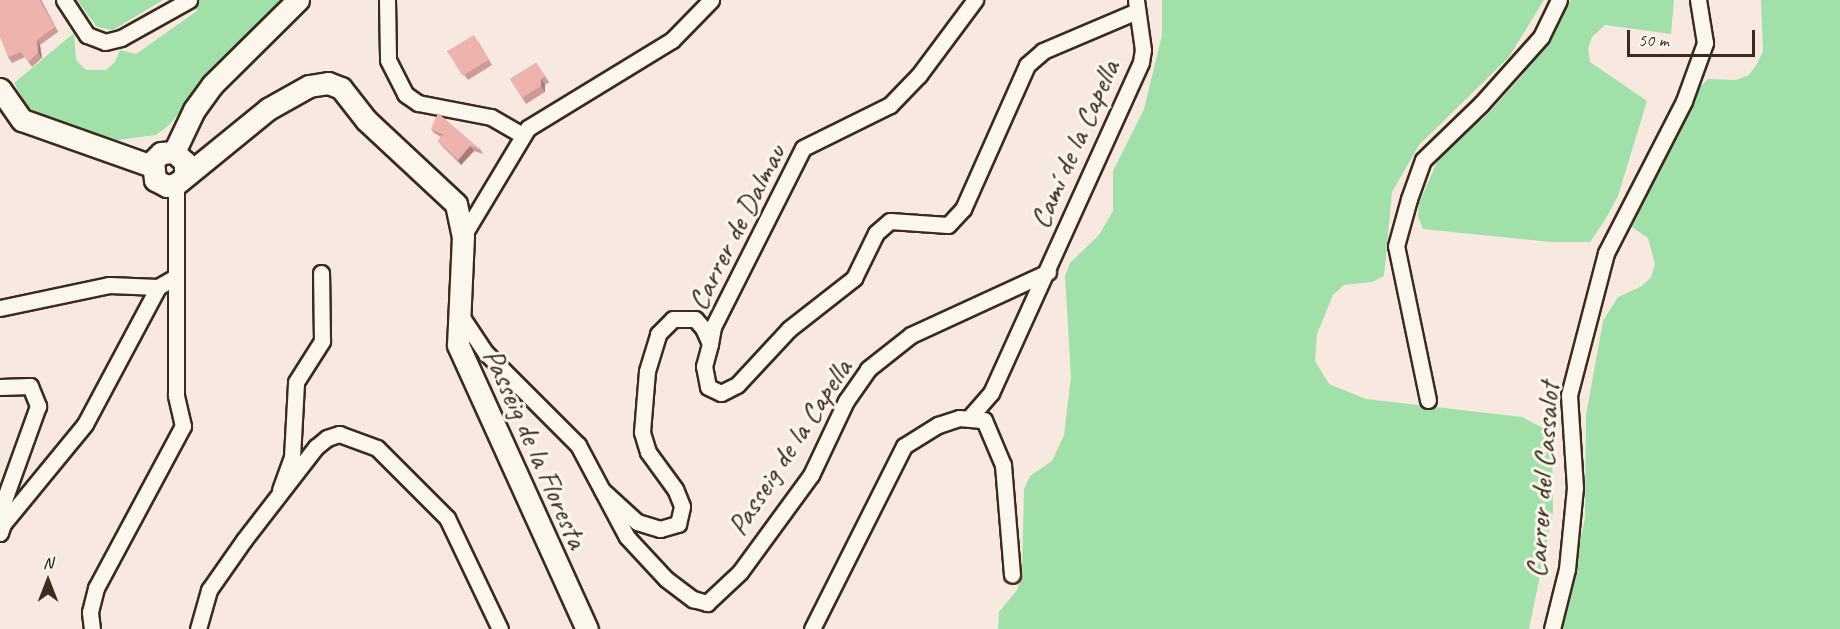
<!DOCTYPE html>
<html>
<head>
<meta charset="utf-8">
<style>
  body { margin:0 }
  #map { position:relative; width:1840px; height:629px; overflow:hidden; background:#f8e9e0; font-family:Caveat,sans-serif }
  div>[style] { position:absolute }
  .green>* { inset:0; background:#a1e0a8 }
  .roads { filter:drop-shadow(2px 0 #3b2a1e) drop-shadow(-2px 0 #3b2a1e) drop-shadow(0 2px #3b2a1e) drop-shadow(0 -2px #3b2a1e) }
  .street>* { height:15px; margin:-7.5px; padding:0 7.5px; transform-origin:7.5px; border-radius:7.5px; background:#fbf7ec }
  .secondary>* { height:21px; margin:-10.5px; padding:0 10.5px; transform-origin:10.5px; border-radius:10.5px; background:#fbf7ec }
  .wall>* { inset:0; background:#cd9a96 }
  .shaded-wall>* { inset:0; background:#a77d7a }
  .building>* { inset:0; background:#eeb3ae; transform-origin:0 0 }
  span { translate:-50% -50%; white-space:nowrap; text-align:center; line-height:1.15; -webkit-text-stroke:6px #fbf7ec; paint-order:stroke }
  .street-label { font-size:30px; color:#3b2a1e }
  .north { position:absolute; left:18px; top:551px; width:60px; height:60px; -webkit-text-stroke:4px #fbf7ec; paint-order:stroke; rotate:0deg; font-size:16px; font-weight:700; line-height:24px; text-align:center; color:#3b2a1e }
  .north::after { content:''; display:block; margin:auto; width:21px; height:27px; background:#3b2a1e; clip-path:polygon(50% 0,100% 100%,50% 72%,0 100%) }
  .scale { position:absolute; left:1627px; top:30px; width:128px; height:27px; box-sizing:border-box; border:3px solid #3b2a1e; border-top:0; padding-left:8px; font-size:18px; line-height:21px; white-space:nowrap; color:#3b2a1e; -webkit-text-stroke:4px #fbf7ec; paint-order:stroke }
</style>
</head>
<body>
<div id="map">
  <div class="green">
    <i style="clip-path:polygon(77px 0,163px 0,113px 30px,97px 27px)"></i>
    <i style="clip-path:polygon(199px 0,287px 0,229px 53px,169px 125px,156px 135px,117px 140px,40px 114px,28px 107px,14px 83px,74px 33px,76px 60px,86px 70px,106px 70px,115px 62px,120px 50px,136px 54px,197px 11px,194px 4px)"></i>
    <i style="clip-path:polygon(1162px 0,1544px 0,1509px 57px,1419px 145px,1392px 192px,1384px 276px,1372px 282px,1344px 285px,1333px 295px,1317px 334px,1315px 361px,1329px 384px,1366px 399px,1522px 417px,1545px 429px,1552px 442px,1553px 512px,1529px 629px,998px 629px,999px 612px,1017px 590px,1022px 577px,1024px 489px,1030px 476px,1052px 461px,1064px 435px,1071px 377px,1065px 276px,1070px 263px,1099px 235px,1113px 211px,1113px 171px,1144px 109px,1162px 35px)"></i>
    <i style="clip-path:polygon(1571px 0,1674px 0,1671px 34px,1605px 25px,1592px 37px,1588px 49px,1590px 62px,1647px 101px,1618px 196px,1605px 220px,1590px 242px,1551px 242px,1423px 229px,1418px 217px,1419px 203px,1441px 153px,1459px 132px,1483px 119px,1521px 77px)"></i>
    <i style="clip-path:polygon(1761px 0,1840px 0,1840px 629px,1562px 629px,1585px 518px,1586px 415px,1603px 321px,1618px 297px,1642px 286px,1651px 277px,1655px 264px,1648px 238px,1632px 227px,1698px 89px,1708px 79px,1736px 80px,1749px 75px,1757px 64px,1763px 51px)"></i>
  </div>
  <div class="roads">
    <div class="street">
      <i style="left:64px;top:0;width:42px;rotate:56.7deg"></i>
      <i style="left:87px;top:35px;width:19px;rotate:21deg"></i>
      <i style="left:105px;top:42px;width:16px;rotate:-14deg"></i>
      <i style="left:121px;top:38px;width:78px;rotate:-29.2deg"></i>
      <i style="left:387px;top:0;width:60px;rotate:89deg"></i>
      <i style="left:388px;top:60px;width:38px;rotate:63deg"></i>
      <i style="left:405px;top:94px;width:16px;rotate:35deg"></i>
      <i style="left:418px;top:103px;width:74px;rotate:10.9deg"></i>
      <i style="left:491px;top:117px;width:36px;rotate:30deg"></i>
      <i style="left:463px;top:236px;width:126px;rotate:-59deg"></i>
      <i style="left:528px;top:128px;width:169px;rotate:-31.4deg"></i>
      <i style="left:672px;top:40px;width:56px;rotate:-45.7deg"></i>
      <i style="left:0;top:308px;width:111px;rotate:-11.9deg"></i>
      <i style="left:109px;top:285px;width:49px;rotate:2.3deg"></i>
      <i style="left:459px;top:313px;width:47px;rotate:56.3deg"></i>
      <i style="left:485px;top:352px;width:132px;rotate:45deg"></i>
      <i style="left:578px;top:445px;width:104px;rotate:62deg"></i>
      <i style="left:627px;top:537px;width:57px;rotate:47.1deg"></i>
      <i style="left:666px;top:579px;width:34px;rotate:37deg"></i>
      <i style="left:693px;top:599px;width:15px;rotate:16deg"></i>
      <i style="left:707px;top:603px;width:45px;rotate:-43.2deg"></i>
      <i style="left:740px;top:572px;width:120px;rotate:-53.8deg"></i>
      <i style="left:811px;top:475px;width:82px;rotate:-64.7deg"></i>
      <i style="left:846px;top:401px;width:39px;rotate:-55deg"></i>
      <i style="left:868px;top:369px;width:55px;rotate:-38.3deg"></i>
      <i style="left:911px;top:335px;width:151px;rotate:-24.7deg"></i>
      <i style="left:710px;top:344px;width:17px;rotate:-80deg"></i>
      <i style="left:713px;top:327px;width:200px;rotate:-63.3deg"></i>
      <i style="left:803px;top:148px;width:97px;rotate:-26.3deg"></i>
      <i style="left:890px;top:105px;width:42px;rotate:-46deg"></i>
      <i style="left:919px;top:75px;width:94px;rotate:-53.3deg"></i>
      <i style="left:0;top:387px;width:30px;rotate:-2deg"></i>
      <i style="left:30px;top:386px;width:22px;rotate:68deg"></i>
      <i style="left:38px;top:406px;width:109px;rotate:109.8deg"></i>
      <i style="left:1px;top:509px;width:15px;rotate:82deg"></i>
      <i style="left:1428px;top:400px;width:157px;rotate:-101.7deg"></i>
      <i style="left:1396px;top:246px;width:49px;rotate:-74.5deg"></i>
      <i style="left:1409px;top:199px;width:41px;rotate:-70.3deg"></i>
      <i style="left:1423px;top:160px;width:81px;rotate:-44deg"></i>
      <i style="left:1481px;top:104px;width:90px;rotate:-48.2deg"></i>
      <i style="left:1541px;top:37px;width:41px;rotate:-64.1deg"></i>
      <i style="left:970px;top:417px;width:32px;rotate:-49deg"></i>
      <i style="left:991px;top:393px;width:363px;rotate:-65.6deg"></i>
      <i style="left:1141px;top:62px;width:12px;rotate:-81deg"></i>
      <i style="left:1143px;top:50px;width:50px;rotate:-98deg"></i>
      <i style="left:280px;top:490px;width:35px;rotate:-70deg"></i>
      <i style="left:292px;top:457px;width:75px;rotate:-86.9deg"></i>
      <i style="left:296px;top:382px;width:49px;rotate:-57.6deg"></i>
      <i style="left:322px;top:341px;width:68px;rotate:-90.8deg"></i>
      <i style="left:602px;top:490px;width:47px;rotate:42.4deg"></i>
      <i style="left:637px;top:522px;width:24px;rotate:17deg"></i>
      <i style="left:660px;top:529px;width:19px;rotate:-16deg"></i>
      <i style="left:678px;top:524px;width:18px;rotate:-77deg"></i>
      <i style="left:682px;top:506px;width:18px;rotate:-112deg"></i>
      <i style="left:675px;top:489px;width:46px;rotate:-126.1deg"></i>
      <i style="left:648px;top:452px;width:21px;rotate:-107deg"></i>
      <i style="left:642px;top:432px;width:61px;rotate:-85.3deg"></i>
      <i style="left:647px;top:371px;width:39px;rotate:-73deg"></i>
      <i style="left:658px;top:334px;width:21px;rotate:-45deg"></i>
      <i style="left:673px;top:319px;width:22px"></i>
      <i style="left:695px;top:319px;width:12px;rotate:48deg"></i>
      <i style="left:703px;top:328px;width:17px;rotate:66deg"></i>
      <i style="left:710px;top:344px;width:23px;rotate:105deg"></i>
      <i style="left:704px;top:366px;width:21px;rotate:79deg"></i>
      <i style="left:708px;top:387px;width:14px;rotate:25deg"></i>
      <i style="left:721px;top:393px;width:18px;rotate:-27deg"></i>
      <i style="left:737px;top:385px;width:76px;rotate:-47.1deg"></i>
      <i style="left:789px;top:329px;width:83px;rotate:-38.1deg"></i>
      <i style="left:854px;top:278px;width:50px;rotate:-63.9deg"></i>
      <i style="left:876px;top:233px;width:18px;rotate:-41deg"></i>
      <i style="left:890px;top:221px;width:58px;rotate:3.9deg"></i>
      <i style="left:948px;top:225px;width:22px;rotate:-47deg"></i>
      <i style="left:963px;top:209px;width:158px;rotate:-66deg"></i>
      <i style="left:1027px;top:65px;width:21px;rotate:-41deg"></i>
      <i style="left:1043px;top:51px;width:102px;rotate:-23.1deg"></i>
      <i style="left:0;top:533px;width:9px;rotate:-72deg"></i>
      <i style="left:3px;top:524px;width:129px;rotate:-50.6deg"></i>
      <i style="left:85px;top:424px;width:155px;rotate:-61.9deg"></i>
      <i style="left:158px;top:287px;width:20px;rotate:-30deg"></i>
      <i style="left:92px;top:629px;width:17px;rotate:-97deg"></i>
      <i style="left:90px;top:612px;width:25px;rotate:-76deg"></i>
      <i style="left:96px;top:588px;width:184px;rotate:-61.8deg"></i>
      <i style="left:183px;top:426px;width:32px;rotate:-103deg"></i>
      <i style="left:176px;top:395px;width:211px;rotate:-90deg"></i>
      <i style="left:198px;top:629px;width:41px;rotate:-74.2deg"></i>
      <i style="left:209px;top:590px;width:61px;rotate:-55deg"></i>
      <i style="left:244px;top:540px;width:118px;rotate:-52.3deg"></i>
      <i style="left:316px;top:447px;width:14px;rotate:-39deg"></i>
      <i style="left:327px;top:438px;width:13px;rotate:-18deg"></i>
      <i style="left:339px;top:434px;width:40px;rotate:20.2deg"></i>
      <i style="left:377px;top:448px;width:99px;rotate:45deg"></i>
      <i style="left:447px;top:518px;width:123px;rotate:64.5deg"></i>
      <i style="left:812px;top:629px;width:205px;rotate:-63.3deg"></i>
      <i style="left:904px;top:446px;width:40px;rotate:-32deg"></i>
      <i style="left:938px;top:425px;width:22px;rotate:-18deg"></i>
      <i style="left:959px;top:418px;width:25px;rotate:5deg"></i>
      <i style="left:984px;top:420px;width:49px;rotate:67.1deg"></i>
      <i style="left:1003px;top:465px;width:110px;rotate:85.3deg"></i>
      <i style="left:1552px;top:629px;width:62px;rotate:-76deg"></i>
      <i style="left:1567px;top:569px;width:81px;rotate:-84.4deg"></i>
      <i style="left:1575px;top:488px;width:93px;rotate:-93.7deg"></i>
      <i style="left:1569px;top:395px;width:147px;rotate:-75.4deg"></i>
      <i style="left:1606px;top:253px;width:171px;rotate:-62.8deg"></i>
      <i style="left:1684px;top:101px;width:62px;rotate:-70.1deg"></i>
      <i style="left:1705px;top:43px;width:44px;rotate:-99.2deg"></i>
    </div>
    <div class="secondary">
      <i style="left:0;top:89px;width:38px;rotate:55deg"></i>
      <i style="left:22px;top:120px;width:138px;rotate:19.5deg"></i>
      <i style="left:174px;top:152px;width:47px;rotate:-64.5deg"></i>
      <i style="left:194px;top:110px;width:31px;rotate:-54deg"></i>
      <i style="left:212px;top:85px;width:121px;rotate:-44.7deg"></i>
      <i style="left:185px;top:175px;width:13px;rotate:-90deg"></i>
      <i style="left:185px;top:162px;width:15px;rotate:-138deg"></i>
      <i style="left:174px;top:152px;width:13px;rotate:176deg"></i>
      <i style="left:161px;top:153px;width:11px;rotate:135deg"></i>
      <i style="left:153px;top:161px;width:19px;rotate:84deg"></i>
      <i style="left:155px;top:180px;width:13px;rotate:27deg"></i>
      <i style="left:167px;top:186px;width:9px;rotate:-13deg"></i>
      <i style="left:176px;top:184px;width:119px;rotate:-39.2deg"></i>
      <i style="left:268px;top:109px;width:47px;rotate:-29.3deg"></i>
      <i style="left:309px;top:86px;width:19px;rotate:-9deg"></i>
      <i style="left:328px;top:83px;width:14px;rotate:21deg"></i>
      <i style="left:341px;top:88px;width:41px;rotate:52deg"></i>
      <i style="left:366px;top:120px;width:123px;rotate:43deg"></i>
      <i style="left:456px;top:204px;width:33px;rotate:78deg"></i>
      <i style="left:463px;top:236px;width:109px;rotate:92.6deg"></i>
      <i style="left:458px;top:345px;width:312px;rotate:65.6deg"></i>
    </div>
  </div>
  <div class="wall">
    <i style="clip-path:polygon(41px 0,58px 32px,40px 45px,42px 58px,32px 67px,25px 57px,12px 63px,8px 57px)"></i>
    <i style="clip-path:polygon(478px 41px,492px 65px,468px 80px,447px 51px)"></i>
    <i style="clip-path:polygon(536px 63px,549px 82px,545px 85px,545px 92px,526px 104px,510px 79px)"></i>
    <i style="clip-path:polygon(431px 129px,480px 149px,483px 154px,474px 151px,461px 165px,441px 145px,438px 141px,441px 137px,434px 133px)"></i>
  </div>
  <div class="shaded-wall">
    <i style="clip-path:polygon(40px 0,41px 0,58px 32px,55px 27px)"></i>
    <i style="clip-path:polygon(37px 40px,40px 45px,42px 58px,38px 53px)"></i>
    <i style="clip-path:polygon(541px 79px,545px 85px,545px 92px,541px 86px)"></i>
    <i style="clip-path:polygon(470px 146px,474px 151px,461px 165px,458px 160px)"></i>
  </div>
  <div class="building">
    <i style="clip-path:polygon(0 0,40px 0,55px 27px,37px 40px,38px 53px,28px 62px,21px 52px,8px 57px,0 37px)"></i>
    <i style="left:474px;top:35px;width:29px;height:31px;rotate:59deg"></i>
    <i style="clip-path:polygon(536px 63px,545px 76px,541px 79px,541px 86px,522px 98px,510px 79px)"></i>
    <i style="clip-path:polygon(438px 113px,480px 149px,470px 146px,458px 160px,438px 141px,444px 134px,431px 129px)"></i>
  </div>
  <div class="street-label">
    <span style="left:1074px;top:144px;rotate:-66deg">Camí de la Capella</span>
    <span style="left:736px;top:227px;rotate:-63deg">Carrer de Dalmau</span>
    <span style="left:789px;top:447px;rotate:-57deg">Passeig de la Capella</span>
    <span style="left:536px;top:448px;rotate:66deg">Passeig de la Floresta</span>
    <span style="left:1542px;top:480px;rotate:-86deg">Carrer del Cassalot</span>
  </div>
  <div class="north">N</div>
  <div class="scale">50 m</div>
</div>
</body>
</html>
